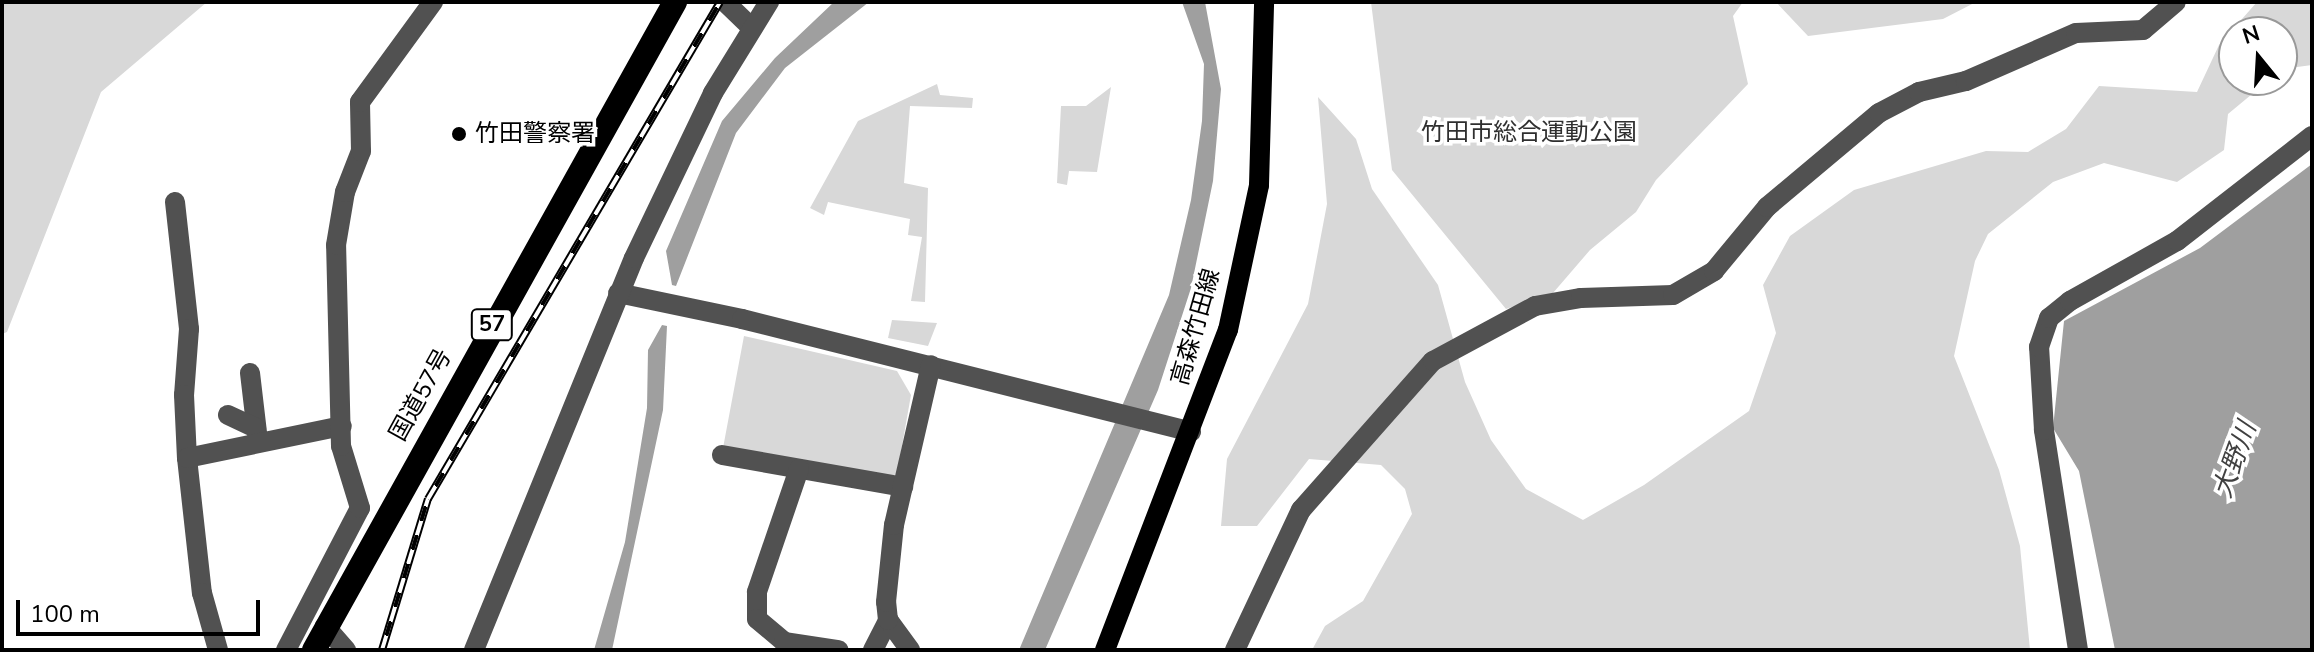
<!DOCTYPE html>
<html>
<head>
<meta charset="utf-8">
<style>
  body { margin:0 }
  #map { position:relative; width:2314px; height:652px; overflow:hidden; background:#fff; font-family:"Nunito Sans","Noto Sans JP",sans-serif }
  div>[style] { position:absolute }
  .green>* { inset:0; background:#d8d8d8 }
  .water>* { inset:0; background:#9f9f9f }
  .minor>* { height:20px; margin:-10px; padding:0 10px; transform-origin:10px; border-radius:10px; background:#515151 }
  .major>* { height:20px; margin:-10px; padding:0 10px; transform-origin:10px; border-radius:10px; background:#000 }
  .highway>* { height:24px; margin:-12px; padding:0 12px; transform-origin:12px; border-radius:12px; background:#000 }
  .rail>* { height:8px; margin-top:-4px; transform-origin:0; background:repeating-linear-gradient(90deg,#fff 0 15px,#000 0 30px); box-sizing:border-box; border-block:2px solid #000 }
  .dots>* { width:22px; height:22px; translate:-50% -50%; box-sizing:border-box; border:4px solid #fff; border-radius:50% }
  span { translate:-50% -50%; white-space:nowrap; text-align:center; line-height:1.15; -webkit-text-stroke:7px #fff; paint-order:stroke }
  .shield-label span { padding:2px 6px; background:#fff; border:2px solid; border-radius:6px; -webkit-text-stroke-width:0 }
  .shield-label { font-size:22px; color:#000; font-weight:700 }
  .park-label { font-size:24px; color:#2f2f2f }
  .poi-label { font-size:24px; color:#000 }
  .left { translate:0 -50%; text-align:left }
  .street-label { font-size:24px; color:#000 }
  .water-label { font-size:26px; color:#404040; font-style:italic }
  .frame { position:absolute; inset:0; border:4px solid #000; pointer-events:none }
  .north { position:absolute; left:2218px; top:16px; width:80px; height:80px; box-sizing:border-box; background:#fff; border:2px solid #999; border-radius:50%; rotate:342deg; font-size:22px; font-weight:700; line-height:32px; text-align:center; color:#000 }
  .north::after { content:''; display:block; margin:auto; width:28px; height:36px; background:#000; clip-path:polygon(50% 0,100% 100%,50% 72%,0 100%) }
  .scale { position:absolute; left:16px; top:600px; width:244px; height:36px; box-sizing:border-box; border:4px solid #000; border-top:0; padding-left:10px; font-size:24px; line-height:28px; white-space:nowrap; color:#000; -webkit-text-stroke:6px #fff; paint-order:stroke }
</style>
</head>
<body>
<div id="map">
  <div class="green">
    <i style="clip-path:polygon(2px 2px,207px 2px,101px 92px,7px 332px,2px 334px)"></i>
    <i style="clip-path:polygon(1371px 2px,1743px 2px,1733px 16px,1748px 84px,1656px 180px,1636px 212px,1590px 250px,1553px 293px,1506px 309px,1392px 170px)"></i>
    <i style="clip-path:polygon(1776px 2px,1976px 2px,1943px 19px,1808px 36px)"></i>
    <i style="clip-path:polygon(2257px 2px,2312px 2px,2312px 65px,2282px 69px,2282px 32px,2234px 32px,2234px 80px,2269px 80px,2228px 114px,2224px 150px,2177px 182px,2104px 163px,2053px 182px,1988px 234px,1975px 261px,1954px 356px,1999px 470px,2020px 546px,2030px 650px,1312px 650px,1325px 626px,1363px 601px,1412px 514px,1405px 489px,1381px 465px,1309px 459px,1257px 526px,1221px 526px,1227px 459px,1308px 304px,1327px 204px,1318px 97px,1356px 139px,1372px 189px,1438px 285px,1465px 382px,1491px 440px,1526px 489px,1583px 520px,1644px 485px,1749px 411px,1776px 333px,1763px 285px,1790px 236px,1854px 190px,1986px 151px,2028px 152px,2066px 129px,2099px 86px,2197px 92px,2219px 45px)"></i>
    <i style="clip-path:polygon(937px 84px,940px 95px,973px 98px,972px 108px,910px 106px,904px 183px,928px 188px,925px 302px,911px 301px,922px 237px,908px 235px,910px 219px,828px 202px,824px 215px,810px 208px,858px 121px)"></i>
    <i style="clip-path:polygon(1111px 87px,1097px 172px,1069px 171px,1067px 185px,1057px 183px,1061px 106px,1086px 106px)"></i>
    <i style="clip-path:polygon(892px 320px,937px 323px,928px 346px,888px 338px)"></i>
    <i style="clip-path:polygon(744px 336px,897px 371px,911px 395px,897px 474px,889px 477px,723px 448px)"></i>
  </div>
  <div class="water">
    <i style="clip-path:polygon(834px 2px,869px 2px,785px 68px,736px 133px,676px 286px,672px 285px,666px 251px,722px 121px,775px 58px)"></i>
    <i style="clip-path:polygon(1182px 2px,1205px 2px,1221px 89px,1213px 181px,1191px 288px,1158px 390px,1045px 650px,1019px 650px,1169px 295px,1191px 200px,1202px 121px,1204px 64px)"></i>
    <i style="clip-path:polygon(2312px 164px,2312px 650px,2115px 650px,2079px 471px,2053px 428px,2064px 321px,2200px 248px)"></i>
    <i style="clip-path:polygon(662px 325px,667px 326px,663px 410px,612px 650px,594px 650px,625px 542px,647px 408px,648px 350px)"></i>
  </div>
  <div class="minor">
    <i style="left:725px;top:2px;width:36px;rotate:44deg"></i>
    <i style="left:175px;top:202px;width:128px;rotate:83.7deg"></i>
    <i style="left:189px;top:329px;width:66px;rotate:94.3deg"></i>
    <i style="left:184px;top:395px;width:63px;rotate:87.3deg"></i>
    <i style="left:187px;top:458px;width:136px;rotate:83.7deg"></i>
    <i style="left:202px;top:593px;width:59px;rotate:74.3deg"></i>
    <i style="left:618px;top:293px;width:127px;rotate:11.8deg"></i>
    <i style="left:742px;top:319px;width:463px;rotate:14.1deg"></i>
    <i style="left:250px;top:373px;width:68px;rotate:83.3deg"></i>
    <i style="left:228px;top:415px;width:31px;rotate:25deg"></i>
    <i style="left:722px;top:455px;width:184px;rotate:10deg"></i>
    <i style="left:187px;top:458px;width:158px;rotate:-11.7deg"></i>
    <i style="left:799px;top:469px;width:130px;rotate:108.9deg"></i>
    <i style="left:757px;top:592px;width:27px;rotate:90deg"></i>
    <i style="left:757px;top:619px;width:35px;rotate:40deg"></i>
    <i style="left:784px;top:642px;width:55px;rotate:8.4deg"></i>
    <i style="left:325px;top:626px;width:32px;rotate:49deg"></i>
    <i style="left:286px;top:650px;width:160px;rotate:-62.5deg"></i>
    <i style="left:360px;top:508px;width:65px;rotate:-107deg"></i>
    <i style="left:341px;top:446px;width:201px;rotate:-91.4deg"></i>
    <i style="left:336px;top:245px;width:54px;rotate:-80.4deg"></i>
    <i style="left:345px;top:192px;width:44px;rotate:-68.7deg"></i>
    <i style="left:361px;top:151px;width:49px;rotate:-91.2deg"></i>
    <i style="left:360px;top:102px;width:124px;rotate:-53.9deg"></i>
    <i style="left:474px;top:650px;width:423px;rotate:-67.8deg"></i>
    <i style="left:634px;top:258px;width:183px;rotate:-64.4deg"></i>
    <i style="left:713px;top:93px;width:107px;rotate:-58.4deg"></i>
    <i style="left:873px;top:650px;width:34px;rotate:-63deg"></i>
    <i style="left:910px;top:650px;width:37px;rotate:-126deg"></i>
    <i style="left:888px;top:620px;width:18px;rotate:-96deg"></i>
    <i style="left:886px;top:602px;width:77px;rotate:-84.1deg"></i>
    <i style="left:894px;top:525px;width:164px;rotate:-77deg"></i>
    <i style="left:1235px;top:650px;width:155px;rotate:-64.8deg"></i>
    <i style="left:1301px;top:510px;width:199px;rotate:-48.5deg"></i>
    <i style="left:1433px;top:361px;width:116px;rotate:-28.3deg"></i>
    <i style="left:1535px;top:306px;width:47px;rotate:-9.9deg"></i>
    <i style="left:1581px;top:298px;width:92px;rotate:-1.9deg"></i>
    <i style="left:1673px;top:295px;width:48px;rotate:-30.3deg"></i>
    <i style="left:1714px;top:271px;width:83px;rotate:-50.4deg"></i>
    <i style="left:1767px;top:207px;width:146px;rotate:-40deg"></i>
    <i style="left:1879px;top:113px;width:45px;rotate:-27.7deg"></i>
    <i style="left:1919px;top:92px;width:48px;rotate:-13.2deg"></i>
    <i style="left:1966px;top:81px;width:120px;rotate:-23.6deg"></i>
    <i style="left:2076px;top:33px;width:67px;rotate:-2.6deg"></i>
    <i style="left:2143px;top:30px;width:43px;rotate:-40.3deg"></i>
    <i style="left:2078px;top:650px;width:223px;rotate:-98.8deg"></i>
    <i style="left:2044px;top:430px;width:83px;rotate:-93.4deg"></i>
    <i style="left:2039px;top:347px;width:31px;rotate:-71deg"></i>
    <i style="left:2049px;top:318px;width:27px;rotate:-39deg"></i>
    <i style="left:2070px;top:301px;width:123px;rotate:-29.3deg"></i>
    <i style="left:2177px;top:241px;width:171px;rotate:-37.9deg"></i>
  </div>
  <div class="major">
    <i style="left:1105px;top:650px;width:343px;rotate:-69deg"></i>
    <i style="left:1228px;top:330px;width:148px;rotate:-77.9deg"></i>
    <i style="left:1259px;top:185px;width:183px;rotate:-88.4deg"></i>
  </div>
  <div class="highway">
    <i style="left:314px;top:650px;width:742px;rotate:-60.88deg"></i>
  </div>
  <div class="rail">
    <i style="left:382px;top:650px;width:158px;rotate:-73.1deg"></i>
    <i style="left:428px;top:499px;width:576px;rotate:-59.56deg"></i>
  </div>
  <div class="dots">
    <i style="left:459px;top:134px;background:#000"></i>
  </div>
  <div class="shield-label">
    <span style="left:492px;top:325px">57</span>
  </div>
  <div class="park-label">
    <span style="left:1529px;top:133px">竹田市総合運動公園</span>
  </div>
  <div class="poi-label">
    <span class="left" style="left:475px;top:134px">竹田警察署</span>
  </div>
  <div class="street-label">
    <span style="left:1196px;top:327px;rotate:-74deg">高森竹田線</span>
    <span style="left:421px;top:395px;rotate:-61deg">国道57号</span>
  </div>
  <div class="water-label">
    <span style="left:2235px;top:460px;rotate:-70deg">大野川</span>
  </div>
  <div class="frame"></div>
  <div class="north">N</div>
  <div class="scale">100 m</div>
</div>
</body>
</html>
